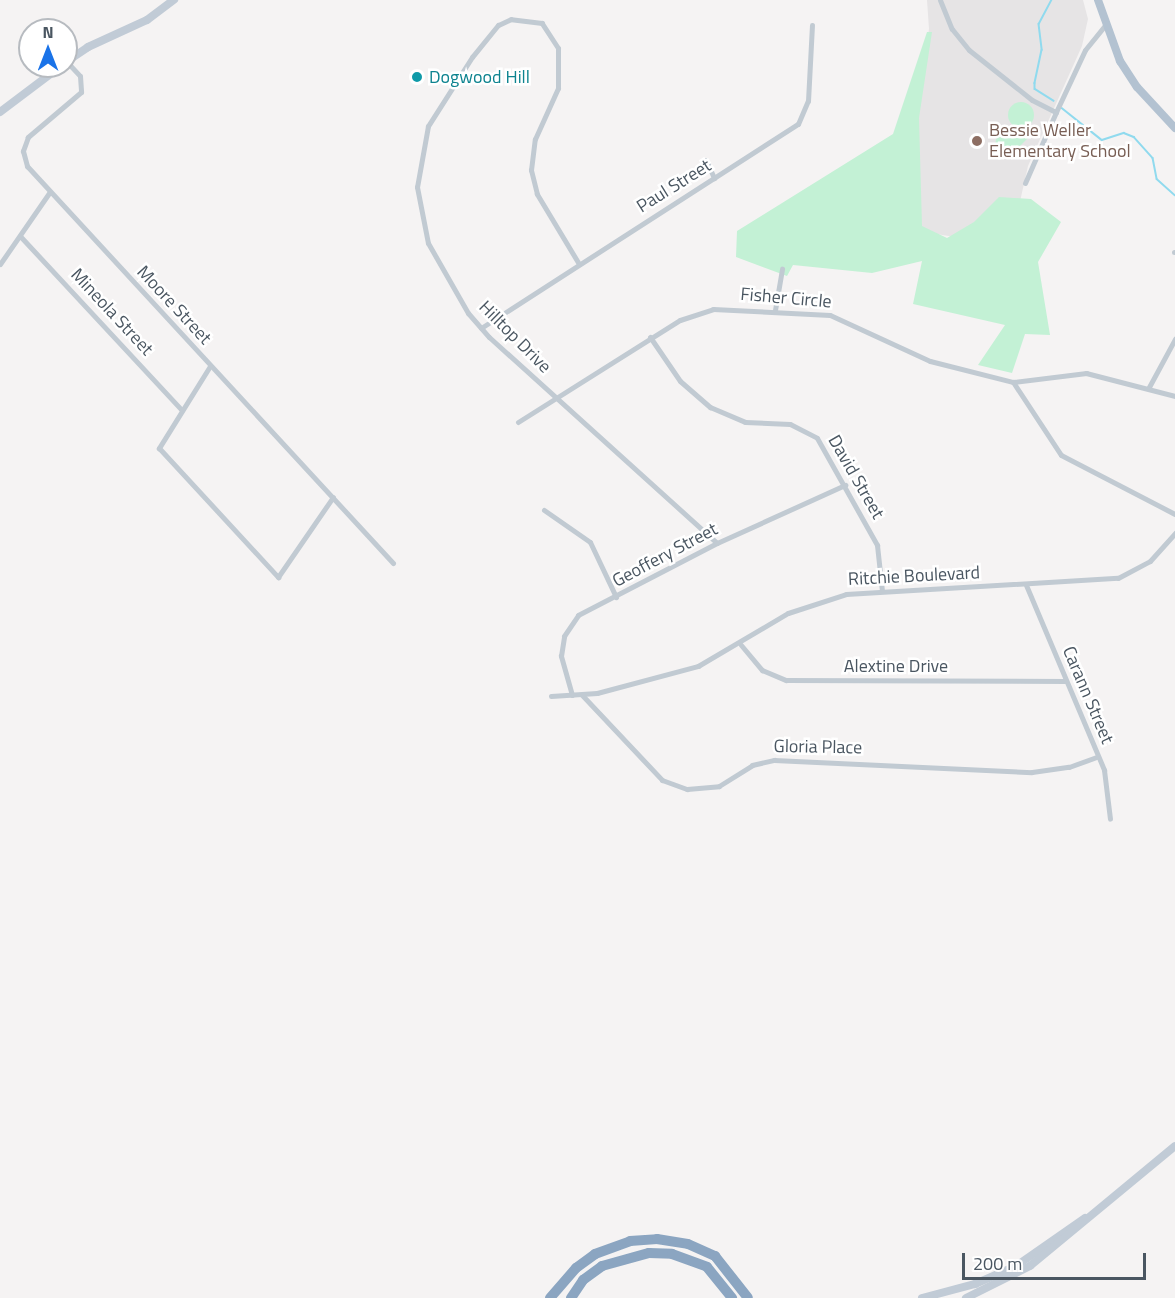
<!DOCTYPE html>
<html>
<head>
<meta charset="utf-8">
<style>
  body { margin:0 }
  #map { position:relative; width:1175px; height:1298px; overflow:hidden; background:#f5f3f3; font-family:"Titillium Web",sans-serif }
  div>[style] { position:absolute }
  .education>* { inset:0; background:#e6e4e5 }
  .green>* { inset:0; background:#c3f1d5 }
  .round { border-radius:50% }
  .stream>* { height:1.5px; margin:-0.75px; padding:0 0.75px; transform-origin:0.75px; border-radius:0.75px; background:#90daee }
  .street>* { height:5px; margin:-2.5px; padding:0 2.5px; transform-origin:2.5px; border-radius:2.5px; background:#c1cad2 }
  .secondary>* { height:8px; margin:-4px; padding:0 4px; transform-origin:4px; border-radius:4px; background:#c1cbd6 }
  .primary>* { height:8px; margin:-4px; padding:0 4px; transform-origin:4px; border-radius:4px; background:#b3c2d1 }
  .highway>* { height:10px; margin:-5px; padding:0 5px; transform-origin:5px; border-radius:5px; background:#8ba5c1 }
  .dots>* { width:16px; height:16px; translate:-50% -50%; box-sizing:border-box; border:3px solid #fff; border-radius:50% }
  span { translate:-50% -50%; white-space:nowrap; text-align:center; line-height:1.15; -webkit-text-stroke:5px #fff; paint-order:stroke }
  .culture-label { font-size:18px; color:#0d838f }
  .left { translate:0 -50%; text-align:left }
  .education-label { font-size:18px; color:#785e54 }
  .street-label { font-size:18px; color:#4a5661 }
  .north { position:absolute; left:18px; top:18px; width:60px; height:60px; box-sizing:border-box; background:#fff; border:2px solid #b7bbc0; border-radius:50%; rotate:0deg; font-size:16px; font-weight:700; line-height:24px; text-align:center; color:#4a5661 }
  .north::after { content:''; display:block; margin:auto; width:21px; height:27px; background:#1a73e8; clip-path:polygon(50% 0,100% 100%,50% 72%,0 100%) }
  .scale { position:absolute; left:962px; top:1253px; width:184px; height:27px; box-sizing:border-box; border:3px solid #4a5661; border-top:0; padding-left:8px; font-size:18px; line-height:21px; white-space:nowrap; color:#4a5661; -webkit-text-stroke:4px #fff; paint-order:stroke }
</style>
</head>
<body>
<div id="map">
  <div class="education">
    <i style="clip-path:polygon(927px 0,1083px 0,1088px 19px,1082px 46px,1028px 166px,1010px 246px,912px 230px,916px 115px,929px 29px)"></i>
  </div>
  <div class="green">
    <i style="clip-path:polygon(927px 32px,932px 32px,919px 118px,922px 226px,947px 238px,974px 222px,999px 197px,1031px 199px,1061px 222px,1038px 262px,1050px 335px,1025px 334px,1012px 373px,978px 365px,1005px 325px,913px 304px,922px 261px,872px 273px,793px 265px,787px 276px,736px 257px,737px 231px,893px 134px)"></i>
    <i class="round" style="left:1008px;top:102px;width:26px;height:26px"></i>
    <i style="clip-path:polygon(1001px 136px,1028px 138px,1009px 157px,994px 155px,996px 139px)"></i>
  </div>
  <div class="stream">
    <i style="left:1052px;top:0;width:27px;rotate:118deg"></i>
    <i style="left:1039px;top:24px;width:26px;rotate:83deg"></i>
    <i style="left:1042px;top:50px;width:34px;rotate:102deg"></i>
    <i style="left:1035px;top:83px;width:6px;rotate:90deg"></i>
    <i style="left:1035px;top:89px;width:22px;rotate:32deg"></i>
    <i style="left:1062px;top:108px;width:51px;rotate:38.7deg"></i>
    <i style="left:1102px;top:140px;width:23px;rotate:-18deg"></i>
    <i style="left:1124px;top:133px;width:11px;rotate:22deg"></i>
    <i style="left:1134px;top:137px;width:28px;rotate:48deg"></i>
    <i style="left:1153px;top:158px;width:21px;rotate:79deg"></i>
    <i style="left:1157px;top:179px;width:24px;rotate:42deg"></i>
  </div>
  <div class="street">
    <i style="left:940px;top:0;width:31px;rotate:68deg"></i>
    <i style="left:952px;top:29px;width:27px;rotate:51deg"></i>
    <i style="left:969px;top:50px;width:80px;rotate:38.4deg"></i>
    <i style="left:1032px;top:100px;width:27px;rotate:27deg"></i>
    <i style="left:1056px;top:112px;width:68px;rotate:-64.9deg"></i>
    <i style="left:1085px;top:50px;width:32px;rotate:-51deg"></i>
    <i style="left:67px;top:62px;width:19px;rotate:47deg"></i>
    <i style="left:80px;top:76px;width:16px;rotate:86deg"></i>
    <i style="left:81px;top:92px;width:70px;rotate:139.7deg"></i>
    <i style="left:28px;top:137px;width:15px;rotate:110deg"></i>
    <i style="left:23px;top:151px;width:16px;rotate:75deg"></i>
    <i style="left:27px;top:166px;width:540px;rotate:47.33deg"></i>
    <i style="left:706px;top:160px;width:20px;rotate:66deg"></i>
    <i style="left:1025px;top:183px;width:77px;rotate:-66.4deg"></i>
    <i style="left:20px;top:236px;width:236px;rotate:47.1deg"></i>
    <i style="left:1174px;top:252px;width:1px"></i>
    <i style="left:0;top:264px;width:86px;rotate:-55.4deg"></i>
    <i style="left:579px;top:264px;width:82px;rotate:-121deg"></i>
    <i style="left:537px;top:194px;width:25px;rotate:-104deg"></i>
    <i style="left:531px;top:170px;width:31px;rotate:-83deg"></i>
    <i style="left:535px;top:139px;width:56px;rotate:-65.7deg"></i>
    <i style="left:558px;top:88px;width:40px;rotate:-90deg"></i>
    <i style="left:558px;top:48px;width:30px;rotate:-123deg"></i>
    <i style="left:542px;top:23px;width:31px;rotate:-173deg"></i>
    <i style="left:511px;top:19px;width:14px;rotate:155deg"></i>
    <i style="left:498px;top:25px;width:41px;rotate:129.1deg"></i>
    <i style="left:472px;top:57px;width:82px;rotate:122.5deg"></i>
    <i style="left:428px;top:126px;width:62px;rotate:100.2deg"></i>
    <i style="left:417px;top:187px;width:57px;rotate:78.9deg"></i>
    <i style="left:428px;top:243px;width:81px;rotate:60.3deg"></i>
    <i style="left:468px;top:313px;width:32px;rotate:49deg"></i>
    <i style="left:489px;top:337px;width:307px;rotate:42.1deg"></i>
    <i style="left:775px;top:310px;width:42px;rotate:-80.3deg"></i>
    <i style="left:481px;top:328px;width:377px;rotate:-32.8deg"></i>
    <i style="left:798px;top:124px;width:25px;rotate:-67deg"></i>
    <i style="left:808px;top:101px;width:76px;rotate:-87deg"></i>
    <i style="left:650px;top:337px;width:53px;rotate:55.7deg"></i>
    <i style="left:680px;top:381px;width:40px;rotate:41deg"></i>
    <i style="left:710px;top:407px;width:38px;rotate:23deg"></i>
    <i style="left:745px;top:422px;width:45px;rotate:2.5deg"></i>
    <i style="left:790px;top:424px;width:30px;rotate:27deg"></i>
    <i style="left:817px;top:438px;width:123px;rotate:60.7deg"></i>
    <i style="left:877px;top:545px;width:46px;rotate:83.8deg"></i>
    <i style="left:210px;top:366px;width:97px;rotate:121.9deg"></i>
    <i style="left:159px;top:448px;width:176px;rotate:47.3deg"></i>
    <i style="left:278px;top:577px;width:97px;rotate:-55.5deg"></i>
    <i style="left:1013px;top:382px;width:87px;rotate:56.7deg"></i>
    <i style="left:1061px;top:455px;width:128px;rotate:27.4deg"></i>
    <i style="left:1149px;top:387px;width:55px;rotate:-61.6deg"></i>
    <i style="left:518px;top:422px;width:191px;rotate:-32.2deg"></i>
    <i style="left:680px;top:320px;width:35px;rotate:-18deg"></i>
    <i style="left:713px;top:309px;width:117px;rotate:2.9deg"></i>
    <i style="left:830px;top:315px;width:110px;rotate:24.7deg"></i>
    <i style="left:930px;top:361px;width:86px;rotate:14.2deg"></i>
    <i style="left:1013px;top:382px;width:74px;rotate:-7deg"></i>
    <i style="left:1086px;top:373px;width:92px;rotate:14.5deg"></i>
    <i style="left:544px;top:510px;width:56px;rotate:34.8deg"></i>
    <i style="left:590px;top:542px;width:61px;rotate:64.7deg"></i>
    <i style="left:1026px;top:585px;width:201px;rotate:67.1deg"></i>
    <i style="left:1104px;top:770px;width:49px;rotate:83deg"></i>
    <i style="left:741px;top:645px;width:33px;rotate:50deg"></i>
    <i style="left:762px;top:670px;width:26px;rotate:23deg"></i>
    <i style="left:786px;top:680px;width:280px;rotate:0.2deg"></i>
    <i style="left:572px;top:695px;width:41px;rotate:-105.8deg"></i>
    <i style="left:561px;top:656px;width:20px;rotate:-81deg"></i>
    <i style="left:564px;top:636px;width:25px;rotate:-56deg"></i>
    <i style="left:578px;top:615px;width:157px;rotate:-27.4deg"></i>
    <i style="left:717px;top:543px;width:141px;rotate:-24.4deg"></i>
    <i style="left:582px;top:695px;width:117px;rotate:46.7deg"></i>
    <i style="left:662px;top:780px;width:27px;rotate:20deg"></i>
    <i style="left:687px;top:789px;width:32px;rotate:-5deg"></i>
    <i style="left:719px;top:786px;width:39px;rotate:-32deg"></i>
    <i style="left:752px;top:765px;width:23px;rotate:-13deg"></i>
    <i style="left:774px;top:760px;width:258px;rotate:2.7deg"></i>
    <i style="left:1032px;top:772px;width:37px;rotate:-8deg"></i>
    <i style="left:1069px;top:767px;width:30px;rotate:-20deg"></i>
    <i style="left:551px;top:696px;width:46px;rotate:-3.7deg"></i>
    <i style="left:597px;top:693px;width:105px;rotate:-15deg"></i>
    <i style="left:698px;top:666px;width:104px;rotate:-30.5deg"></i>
    <i style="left:788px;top:613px;width:61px;rotate:-18.1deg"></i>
    <i style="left:846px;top:594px;width:272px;rotate:-3.4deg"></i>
    <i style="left:1118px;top:578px;width:36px;rotate:-28deg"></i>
    <i style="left:1150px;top:561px;width:38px;rotate:-48deg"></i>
  </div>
  <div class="secondary">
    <i style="left:66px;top:62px;width:27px;rotate:-34deg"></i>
    <i style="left:88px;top:47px;width:65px;rotate:-24.6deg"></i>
    <i style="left:147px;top:20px;width:34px;rotate:-37deg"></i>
    <i style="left:0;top:112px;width:76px;rotate:-37deg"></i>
    <i style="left:922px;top:1298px;width:55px;rotate:-14.8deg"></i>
    <i style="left:975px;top:1284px;width:45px;rotate:-23.7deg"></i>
    <i style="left:1016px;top:1266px;width:84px;rotate:-34.8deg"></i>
    <i style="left:966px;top:1298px;width:72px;rotate:-26.6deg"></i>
    <i style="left:1030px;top:1266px;width:188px;rotate:-39.6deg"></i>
  </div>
  <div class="primary">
    <i style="left:1098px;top:0;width:65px;rotate:70.2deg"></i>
    <i style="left:1120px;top:61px;width:31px;rotate:57deg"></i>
    <i style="left:1137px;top:87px;width:56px;rotate:47.2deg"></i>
  </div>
  <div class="highway">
    <i style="left:550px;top:1298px;width:40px;rotate:-49deg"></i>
    <i style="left:576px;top:1268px;width:24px;rotate:-36deg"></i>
    <i style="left:595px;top:1254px;width:37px;rotate:-20deg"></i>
    <i style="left:630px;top:1241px;width:27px;rotate:-4deg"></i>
    <i style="left:657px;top:1239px;width:31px;rotate:9deg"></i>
    <i style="left:688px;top:1244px;width:30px;rotate:24deg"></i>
    <i style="left:715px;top:1256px;width:53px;rotate:51.8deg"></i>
    <i style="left:571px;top:1298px;width:22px;rotate:-56deg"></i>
    <i style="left:583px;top:1280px;width:24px;rotate:-36deg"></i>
    <i style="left:602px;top:1266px;width:49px;rotate:-15.5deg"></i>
    <i style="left:649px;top:1253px;width:23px;rotate:2deg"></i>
    <i style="left:672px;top:1254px;width:37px;rotate:20deg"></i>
    <i style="left:707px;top:1267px;width:40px;rotate:51deg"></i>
  </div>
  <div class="dots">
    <i style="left:417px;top:77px;background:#0f9aa8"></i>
    <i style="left:977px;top:141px;background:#8d6e63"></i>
  </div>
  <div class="culture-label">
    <span class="left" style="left:429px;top:77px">Dogwood Hill</span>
  </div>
  <div class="education-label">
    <span class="left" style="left:989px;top:141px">Bessie Weller<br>Elementary School</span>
  </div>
  <div class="street-label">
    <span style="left:674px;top:186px;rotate:-32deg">Paul Street</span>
    <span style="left:786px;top:298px;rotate:5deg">Fisher Circle</span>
    <span style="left:174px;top:305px;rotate:47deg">Moore Street</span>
    <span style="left:112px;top:312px;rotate:47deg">Mineola Street</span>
    <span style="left:515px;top:337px;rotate:45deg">Hilltop Drive</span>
    <span style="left:856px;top:477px;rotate:60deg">David Street</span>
    <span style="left:665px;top:555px;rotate:-28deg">Geoffery Street</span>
    <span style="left:914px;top:576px;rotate:-3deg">Ritchie Boulevard</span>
    <span style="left:896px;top:666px">Alextine Drive</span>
    <span style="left:1088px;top:695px;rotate:67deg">Carann Street</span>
    <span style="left:818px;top:747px;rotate:1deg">Gloria Place</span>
  </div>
  <div class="north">N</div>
  <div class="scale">200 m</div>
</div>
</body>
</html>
